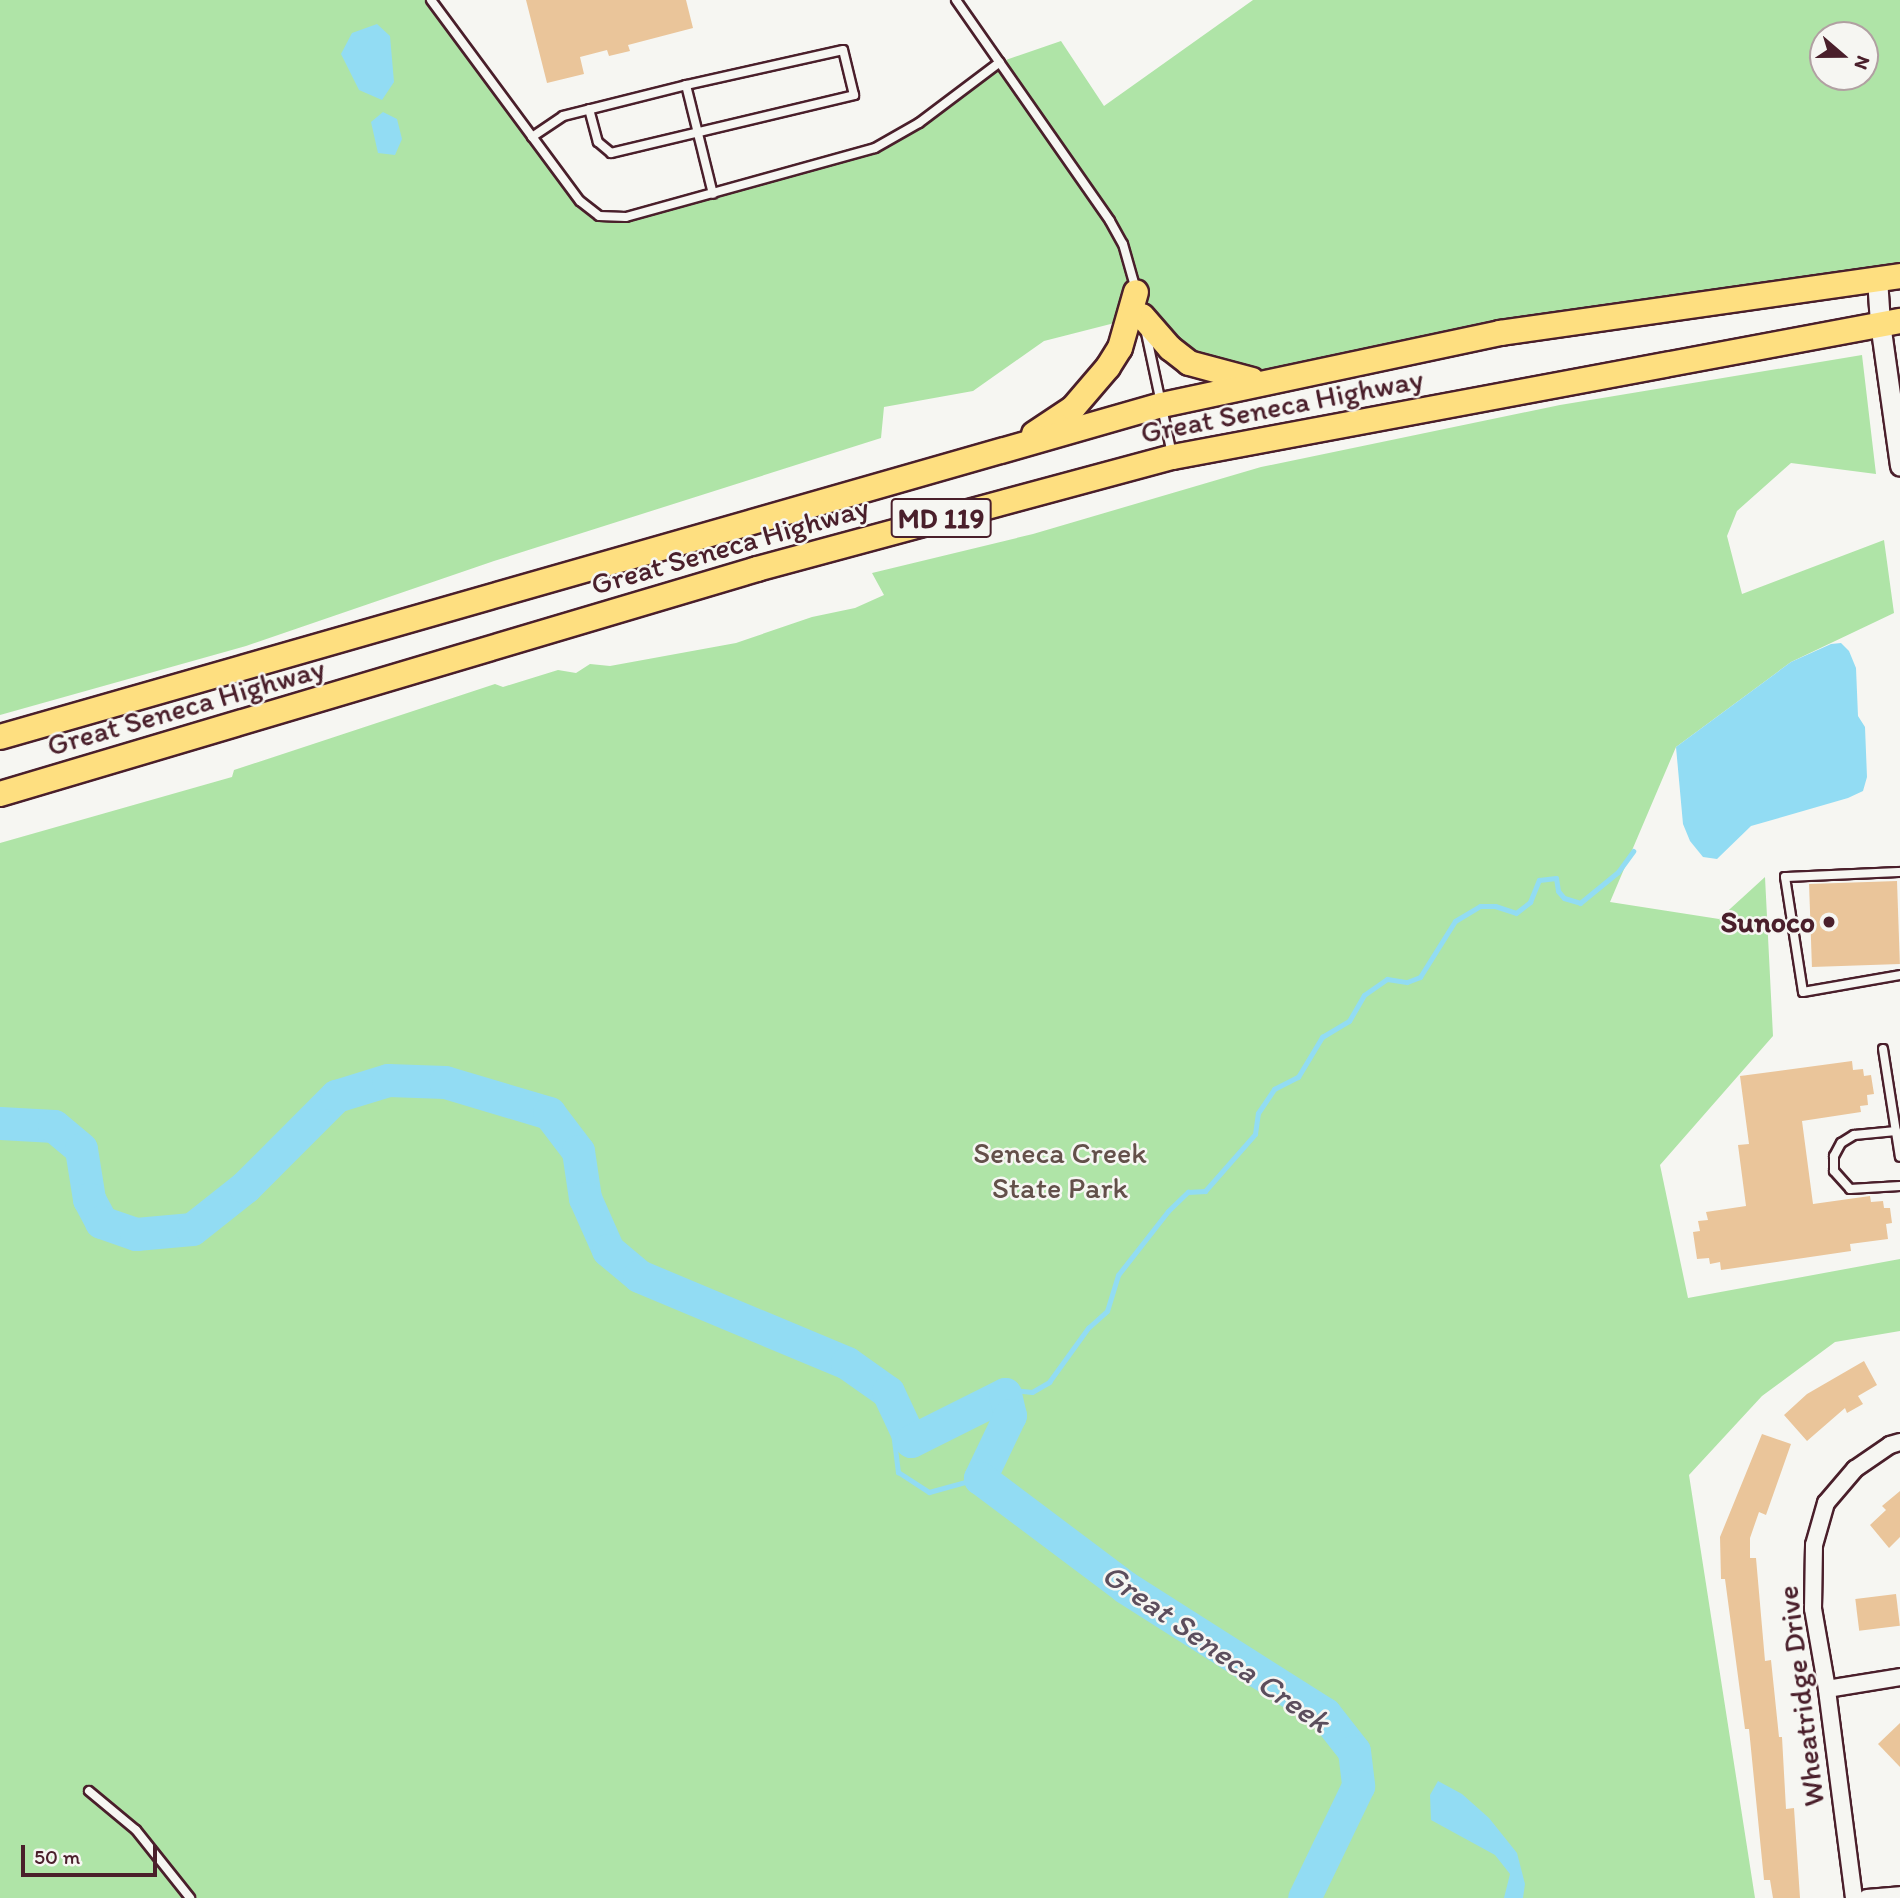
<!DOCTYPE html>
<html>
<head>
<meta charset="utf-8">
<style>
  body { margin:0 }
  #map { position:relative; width:1900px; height:1898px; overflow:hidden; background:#f6f6f2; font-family:Itim,sans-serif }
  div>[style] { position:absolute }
  .green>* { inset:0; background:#afe4a7 }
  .water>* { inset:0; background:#92dcf3 }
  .stream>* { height:5px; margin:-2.5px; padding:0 2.5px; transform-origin:2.5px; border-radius:2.5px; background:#92dcf3 }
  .river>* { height:33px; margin:-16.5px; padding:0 16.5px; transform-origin:16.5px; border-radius:16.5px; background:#92dcf3 }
  .building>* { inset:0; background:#eac59a; transform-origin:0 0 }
  .roads { filter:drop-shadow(2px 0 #4a1f2b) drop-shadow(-2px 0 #4a1f2b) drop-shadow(0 2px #4a1f2b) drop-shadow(0 -2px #4a1f2b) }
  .service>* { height:8px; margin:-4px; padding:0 4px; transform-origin:4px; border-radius:4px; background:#f6f6f2 }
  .minor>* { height:16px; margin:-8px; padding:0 8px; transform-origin:8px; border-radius:8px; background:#f6f6f2 }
  .tertiary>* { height:19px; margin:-9.5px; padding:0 9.5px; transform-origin:9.5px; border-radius:9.5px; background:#f6f6f2 }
  .primary>* { height:24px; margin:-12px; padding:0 12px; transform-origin:12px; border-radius:12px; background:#fedf80 }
  .dots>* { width:19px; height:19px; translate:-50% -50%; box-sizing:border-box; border:4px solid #f6f6f2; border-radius:50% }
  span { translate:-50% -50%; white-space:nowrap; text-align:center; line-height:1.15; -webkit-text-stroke:5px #f6f6f2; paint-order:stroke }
  .shield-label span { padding:2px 5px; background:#f6f6f2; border:2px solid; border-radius:5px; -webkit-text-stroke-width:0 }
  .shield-label { font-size:28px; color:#4a1f2b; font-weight:700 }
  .street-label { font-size:30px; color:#4a1f2b }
  .poi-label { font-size:30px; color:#4a1f2b; font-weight:700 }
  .right { translate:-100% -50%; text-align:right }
  .park-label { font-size:30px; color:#63504a }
  .water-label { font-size:32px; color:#5c4e5d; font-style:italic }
  .north { position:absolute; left:1809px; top:21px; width:70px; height:70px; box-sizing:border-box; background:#f6f6f2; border:2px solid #b1a0a2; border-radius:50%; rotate:110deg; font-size:19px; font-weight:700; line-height:28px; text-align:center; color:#4a1f2b }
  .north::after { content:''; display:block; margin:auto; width:24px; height:32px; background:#4a1f2b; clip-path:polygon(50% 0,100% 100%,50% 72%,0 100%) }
  .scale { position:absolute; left:21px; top:1845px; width:136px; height:32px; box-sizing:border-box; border:4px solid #4a1f2b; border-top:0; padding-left:9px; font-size:21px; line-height:24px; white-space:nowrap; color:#4a1f2b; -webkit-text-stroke:5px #f6f6f2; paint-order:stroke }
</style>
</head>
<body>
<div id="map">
  <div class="green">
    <i style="clip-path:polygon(evenodd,0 0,431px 0,580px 201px,599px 216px,626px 217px,875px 148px,919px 123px,1000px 62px,1061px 41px,1104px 106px,1253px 0,1900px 0,1900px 277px,1267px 382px,1209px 370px,1142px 316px,1044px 341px,973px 391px,884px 407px,881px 438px,494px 561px,246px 646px,0 715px,0 0,1823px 35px,1865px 35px,1865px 77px,1823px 77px,1823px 35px)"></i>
    <i style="clip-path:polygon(1862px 355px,1876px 474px,1791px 463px,1737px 511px,1727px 536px,1742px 594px,1884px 540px,1894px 613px,1791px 662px,1676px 747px,1610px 902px,1719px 919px,1765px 877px,1773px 1036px,1660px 1165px,1688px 1298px,1900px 1259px,1900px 1331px,1835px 1342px,1762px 1396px,1689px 1475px,1755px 1898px,0 1898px,0 843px,232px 777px,234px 770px,495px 684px,503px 687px,558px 670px,576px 673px,590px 664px,610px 666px,736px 643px,812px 617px,855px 608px,884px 595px,872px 573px,1033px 534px,1261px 467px,1560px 405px)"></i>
  </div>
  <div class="water">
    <i style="clip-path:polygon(377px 24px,390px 36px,394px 82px,382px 100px,359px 90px,341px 54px,352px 33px)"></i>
    <i style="clip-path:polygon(383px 112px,397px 119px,402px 139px,395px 155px,378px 153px,371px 122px)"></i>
    <i style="clip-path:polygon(1841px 643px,1849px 651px,1856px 668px,1858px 716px,1865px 727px,1867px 777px,1863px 791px,1848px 798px,1751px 826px,1717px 859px,1703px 857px,1690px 841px,1683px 824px,1676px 747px,1791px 662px,1831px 644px)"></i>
    <i style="clip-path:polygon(1438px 1781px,1462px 1794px,1489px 1818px,1517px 1853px,1525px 1884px,1523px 1898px,1504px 1898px,1510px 1874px,1495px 1855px,1431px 1820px,1430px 1795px)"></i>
  </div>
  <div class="stream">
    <i style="left:888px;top:1392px;width:81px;rotate:82.9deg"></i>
    <i style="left:898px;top:1472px;width:37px;rotate:33deg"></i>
    <i style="left:929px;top:1492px;width:53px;rotate:-15.4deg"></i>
    <i style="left:1005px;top:1394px;width:9px;rotate:-27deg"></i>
    <i style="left:1013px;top:1390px;width:19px;rotate:6deg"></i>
    <i style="left:1032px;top:1392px;width:20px;rotate:-30deg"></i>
    <i style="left:1049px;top:1382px;width:67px;rotate:-54.2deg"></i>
    <i style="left:1088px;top:1328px;width:25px;rotate:-42deg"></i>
    <i style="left:1107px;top:1311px;width:38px;rotate:-73deg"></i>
    <i style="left:1118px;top:1275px;width:81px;rotate:-52deg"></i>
    <i style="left:1168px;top:1211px;width:28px;rotate:-44deg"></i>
    <i style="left:1188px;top:1192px;width:17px;rotate:-3deg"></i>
    <i style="left:1205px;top:1191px;width:76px;rotate:-48.7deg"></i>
    <i style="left:1255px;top:1134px;width:21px;rotate:-82deg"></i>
    <i style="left:1258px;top:1113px;width:29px;rotate:-56deg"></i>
    <i style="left:1274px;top:1089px;width:27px;rotate:-27deg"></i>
    <i style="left:1298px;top:1077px;width:47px;rotate:-59deg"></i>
    <i style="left:1322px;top:1037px;width:31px;rotate:-31deg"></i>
    <i style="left:1349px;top:1021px;width:30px;rotate:-60deg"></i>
    <i style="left:1364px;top:995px;width:28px;rotate:-35deg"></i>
    <i style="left:1387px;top:979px;width:20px;rotate:9deg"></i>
    <i style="left:1407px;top:982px;width:14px;rotate:-21deg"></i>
    <i style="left:1420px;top:977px;width:66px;rotate:-58deg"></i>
    <i style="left:1455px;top:921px;width:29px;rotate:-31deg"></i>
    <i style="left:1480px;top:906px;width:15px"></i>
    <i style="left:1495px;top:906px;width:22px;rotate:18deg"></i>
    <i style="left:1516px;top:913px;width:18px;rotate:-38deg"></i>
    <i style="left:1530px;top:902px;width:24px;rotate:-68deg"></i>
    <i style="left:1539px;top:880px;width:17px;rotate:-7deg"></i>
    <i style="left:1556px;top:878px;width:13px;rotate:81deg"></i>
    <i style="left:1558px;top:891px;width:9px;rotate:49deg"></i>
    <i style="left:1564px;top:898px;width:17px;rotate:17deg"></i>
    <i style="left:1580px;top:903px;width:49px;rotate:-39.2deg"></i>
    <i style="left:1618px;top:872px;width:26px;rotate:-54deg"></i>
  </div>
  <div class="river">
    <i style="left:0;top:1123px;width:54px;rotate:3.2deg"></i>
    <i style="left:54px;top:1126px;width:35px;rotate:40deg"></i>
    <i style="left:81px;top:1149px;width:51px;rotate:80.9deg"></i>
    <i style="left:89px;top:1199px;width:26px;rotate:62deg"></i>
    <i style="left:101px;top:1222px;width:37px;rotate:19deg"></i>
    <i style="left:136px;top:1234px;width:56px;rotate:-5.1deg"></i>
    <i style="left:192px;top:1229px;width:68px;rotate:-38.4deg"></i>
    <i style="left:245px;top:1187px;width:129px;rotate:-45deg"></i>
    <i style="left:336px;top:1096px;width:54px;rotate:-17.1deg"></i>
    <i style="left:388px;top:1080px;width:57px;rotate:2deg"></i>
    <i style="left:445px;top:1082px;width:109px;rotate:16.6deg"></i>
    <i style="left:549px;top:1113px;width:48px;rotate:52.7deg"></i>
    <i style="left:578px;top:1151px;width:48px;rotate:81.5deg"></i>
    <i style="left:585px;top:1198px;width:57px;rotate:66.1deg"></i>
    <i style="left:608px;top:1250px;width:40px;rotate:40deg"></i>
    <i style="left:639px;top:1276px;width:225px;rotate:22.7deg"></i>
    <i style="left:847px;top:1363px;width:50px;rotate:35.3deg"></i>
    <i style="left:888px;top:1392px;width:54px;rotate:64.9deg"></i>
    <i style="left:911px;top:1441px;width:105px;rotate:-26.6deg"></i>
    <i style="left:1005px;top:1394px;width:22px;rotate:77deg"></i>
    <i style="left:1010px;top:1415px;width:70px;rotate:115.5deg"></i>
    <i style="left:980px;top:1478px;width:181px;rotate:36.9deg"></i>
    <i style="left:1125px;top:1587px;width:237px;rotate:32.4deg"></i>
    <i style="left:1325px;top:1714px;width:47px;rotate:51.9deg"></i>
    <i style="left:1354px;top:1751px;width:35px;rotate:83deg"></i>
    <i style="left:1358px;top:1786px;width:124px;rotate:115.7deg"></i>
  </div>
  <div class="building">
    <i style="clip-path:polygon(526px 0,686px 0,693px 28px,628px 45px,630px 51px,609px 56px,607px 50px,580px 57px,584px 74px,547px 83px)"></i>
    <i style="left:1897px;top:881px;width:83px;height:88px;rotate:88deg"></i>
    <i style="clip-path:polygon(1852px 1061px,1853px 1070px,1863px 1069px,1864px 1076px,1871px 1075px,1874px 1094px,1867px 1095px,1868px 1105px,1860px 1106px,1861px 1112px,1802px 1121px,1813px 1204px,1870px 1196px,1871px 1202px,1883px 1201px,1884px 1208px,1890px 1208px,1892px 1223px,1886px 1224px,1888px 1239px,1850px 1244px,1851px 1251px,1721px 1270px,1720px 1262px,1710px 1264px,1709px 1258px,1697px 1259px,1693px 1232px,1700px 1231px,1698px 1221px,1708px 1220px,1706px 1212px,1746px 1206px,1738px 1145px,1749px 1144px,1740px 1076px)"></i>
    <i style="clip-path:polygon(1864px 1361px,1877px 1385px,1858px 1396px,1863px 1404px,1847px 1413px,1845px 1408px,1807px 1441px,1784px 1415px,1807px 1394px)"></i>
    <i style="clip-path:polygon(1762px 1434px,1791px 1444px,1766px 1515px,1759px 1512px,1750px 1538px,1750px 1558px,1756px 1558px,1765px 1661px,1771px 1660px,1779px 1737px,1782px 1737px,1786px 1809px,1794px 1808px,1800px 1898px,1773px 1898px,1770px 1880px,1764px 1880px,1749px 1729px,1745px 1729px,1725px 1579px,1721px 1579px,1720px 1537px)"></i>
    <i style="clip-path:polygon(1900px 1491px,1900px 1537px,1889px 1548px,1870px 1525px,1886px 1510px,1882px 1506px)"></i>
    <i style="left:1896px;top:1594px;width:32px;height:41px;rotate:83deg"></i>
    <i style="clip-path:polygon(1900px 1723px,1900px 1767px,1878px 1744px)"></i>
  </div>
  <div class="roads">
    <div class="service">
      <i style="left:431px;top:0;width:250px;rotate:53.5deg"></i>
      <i style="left:580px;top:201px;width:24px;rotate:38deg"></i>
      <i style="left:599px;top:216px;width:27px;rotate:2deg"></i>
      <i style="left:626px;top:217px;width:258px;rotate:-15.5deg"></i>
      <i style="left:875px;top:148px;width:51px;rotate:-29.6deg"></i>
      <i style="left:919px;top:123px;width:101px;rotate:-37deg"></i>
      <i style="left:956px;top:0;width:269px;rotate:55.1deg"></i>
      <i style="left:1110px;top:221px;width:26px;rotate:61deg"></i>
      <i style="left:1123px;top:244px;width:48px;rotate:74.2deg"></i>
      <i style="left:589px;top:109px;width:34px;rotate:75deg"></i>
      <i style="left:598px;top:142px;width:17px;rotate:40deg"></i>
      <i style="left:611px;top:153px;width:250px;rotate:-13.4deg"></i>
      <i style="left:854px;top:95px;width:46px;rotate:-103.7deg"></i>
      <i style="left:843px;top:50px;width:161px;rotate:167.4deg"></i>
      <i style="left:532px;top:137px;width:37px;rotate:-34deg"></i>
      <i style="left:563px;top:116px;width:127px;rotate:-14.1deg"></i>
      <i style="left:686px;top:85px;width:112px;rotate:76.1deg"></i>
      <i style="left:1146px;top:333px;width:124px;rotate:77.9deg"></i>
      <i style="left:1900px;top:872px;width:115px;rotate:177.5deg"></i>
      <i style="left:1785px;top:877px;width:116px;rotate:81.1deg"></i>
      <i style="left:1803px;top:992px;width:98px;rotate:-9.9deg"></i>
      <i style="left:1883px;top:1049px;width:109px;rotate:81.1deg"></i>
      <i style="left:1896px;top:1131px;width:42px;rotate:174.6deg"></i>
      <i style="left:1854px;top:1135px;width:15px;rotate:148deg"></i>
      <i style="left:1841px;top:1143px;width:15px;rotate:118deg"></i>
      <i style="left:1834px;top:1156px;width:15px;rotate:90deg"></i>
      <i style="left:1834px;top:1171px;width:24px;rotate:48deg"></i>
      <i style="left:1850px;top:1189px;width:50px;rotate:-3.4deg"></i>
      <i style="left:89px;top:1791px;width:61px;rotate:39.7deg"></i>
      <i style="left:136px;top:1830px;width:87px;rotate:51.5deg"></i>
    </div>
    <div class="minor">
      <i style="left:1827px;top:1689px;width:74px;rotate:-9.3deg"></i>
      <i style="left:1854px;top:1898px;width:211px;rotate:-97.4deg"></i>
      <i style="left:1827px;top:1689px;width:81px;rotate:-99.9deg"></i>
      <i style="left:1813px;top:1609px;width:64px;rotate:-89.1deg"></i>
      <i style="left:1814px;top:1545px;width:44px;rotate:-74.1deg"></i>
      <i style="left:1826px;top:1503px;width:45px;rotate:-49.5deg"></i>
      <i style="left:1855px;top:1469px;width:42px;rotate:-34.4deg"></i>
      <i style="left:1890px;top:1445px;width:10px;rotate:-17deg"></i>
      <i style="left:1867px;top:1898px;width:33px;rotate:-5deg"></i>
    </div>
    <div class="tertiary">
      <i style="left:1877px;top:278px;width:45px;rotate:86.2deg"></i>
      <i style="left:1880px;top:323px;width:144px;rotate:82deg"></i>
    </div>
    <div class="primary">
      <i style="left:1142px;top:316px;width:43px;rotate:48.8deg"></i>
      <i style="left:1170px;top:348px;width:24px;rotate:38deg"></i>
      <i style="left:1189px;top:363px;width:65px;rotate:15.1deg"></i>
      <i style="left:1034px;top:434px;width:47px;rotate:-33.7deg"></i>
      <i style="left:1073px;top:408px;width:54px;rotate:-49.5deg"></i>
      <i style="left:1108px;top:367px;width:22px;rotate:-58deg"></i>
      <i style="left:1120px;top:348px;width:58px;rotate:-74.1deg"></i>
      <i style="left:0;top:737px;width:1208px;rotate:-15.95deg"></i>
      <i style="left:1162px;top:405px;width:346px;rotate:-12deg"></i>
      <i style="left:1500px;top:333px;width:404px;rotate:-8.1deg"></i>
      <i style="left:0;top:794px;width:790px;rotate:-16.55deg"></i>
      <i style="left:757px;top:569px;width:431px;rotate:-15.1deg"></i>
      <i style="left:1173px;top:457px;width:740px;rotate:-10.6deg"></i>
    </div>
  </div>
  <div class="dots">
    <i style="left:1829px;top:922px;background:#4a1f2b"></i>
  </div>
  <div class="shield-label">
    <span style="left:941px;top:518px">MD 119</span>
  </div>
  <div class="street-label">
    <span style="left:1282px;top:406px;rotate:-11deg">Great Seneca Highway</span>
    <span style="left:730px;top:546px;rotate:-16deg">Great Seneca Highway</span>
    <span style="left:186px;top:707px;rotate:-16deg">Great Seneca Highway</span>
    <span style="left:1801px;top:1696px;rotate:-97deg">Wheatridge Drive</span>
  </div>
  <div class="poi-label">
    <span class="right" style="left:1815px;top:922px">Sunoco</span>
  </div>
  <div class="park-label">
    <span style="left:1060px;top:1170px">Seneca Creek<br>State Park</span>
  </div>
  <div class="water-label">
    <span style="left:1216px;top:1648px;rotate:35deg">Great Seneca Creek</span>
  </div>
  <div class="north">N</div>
  <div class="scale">50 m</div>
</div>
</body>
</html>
